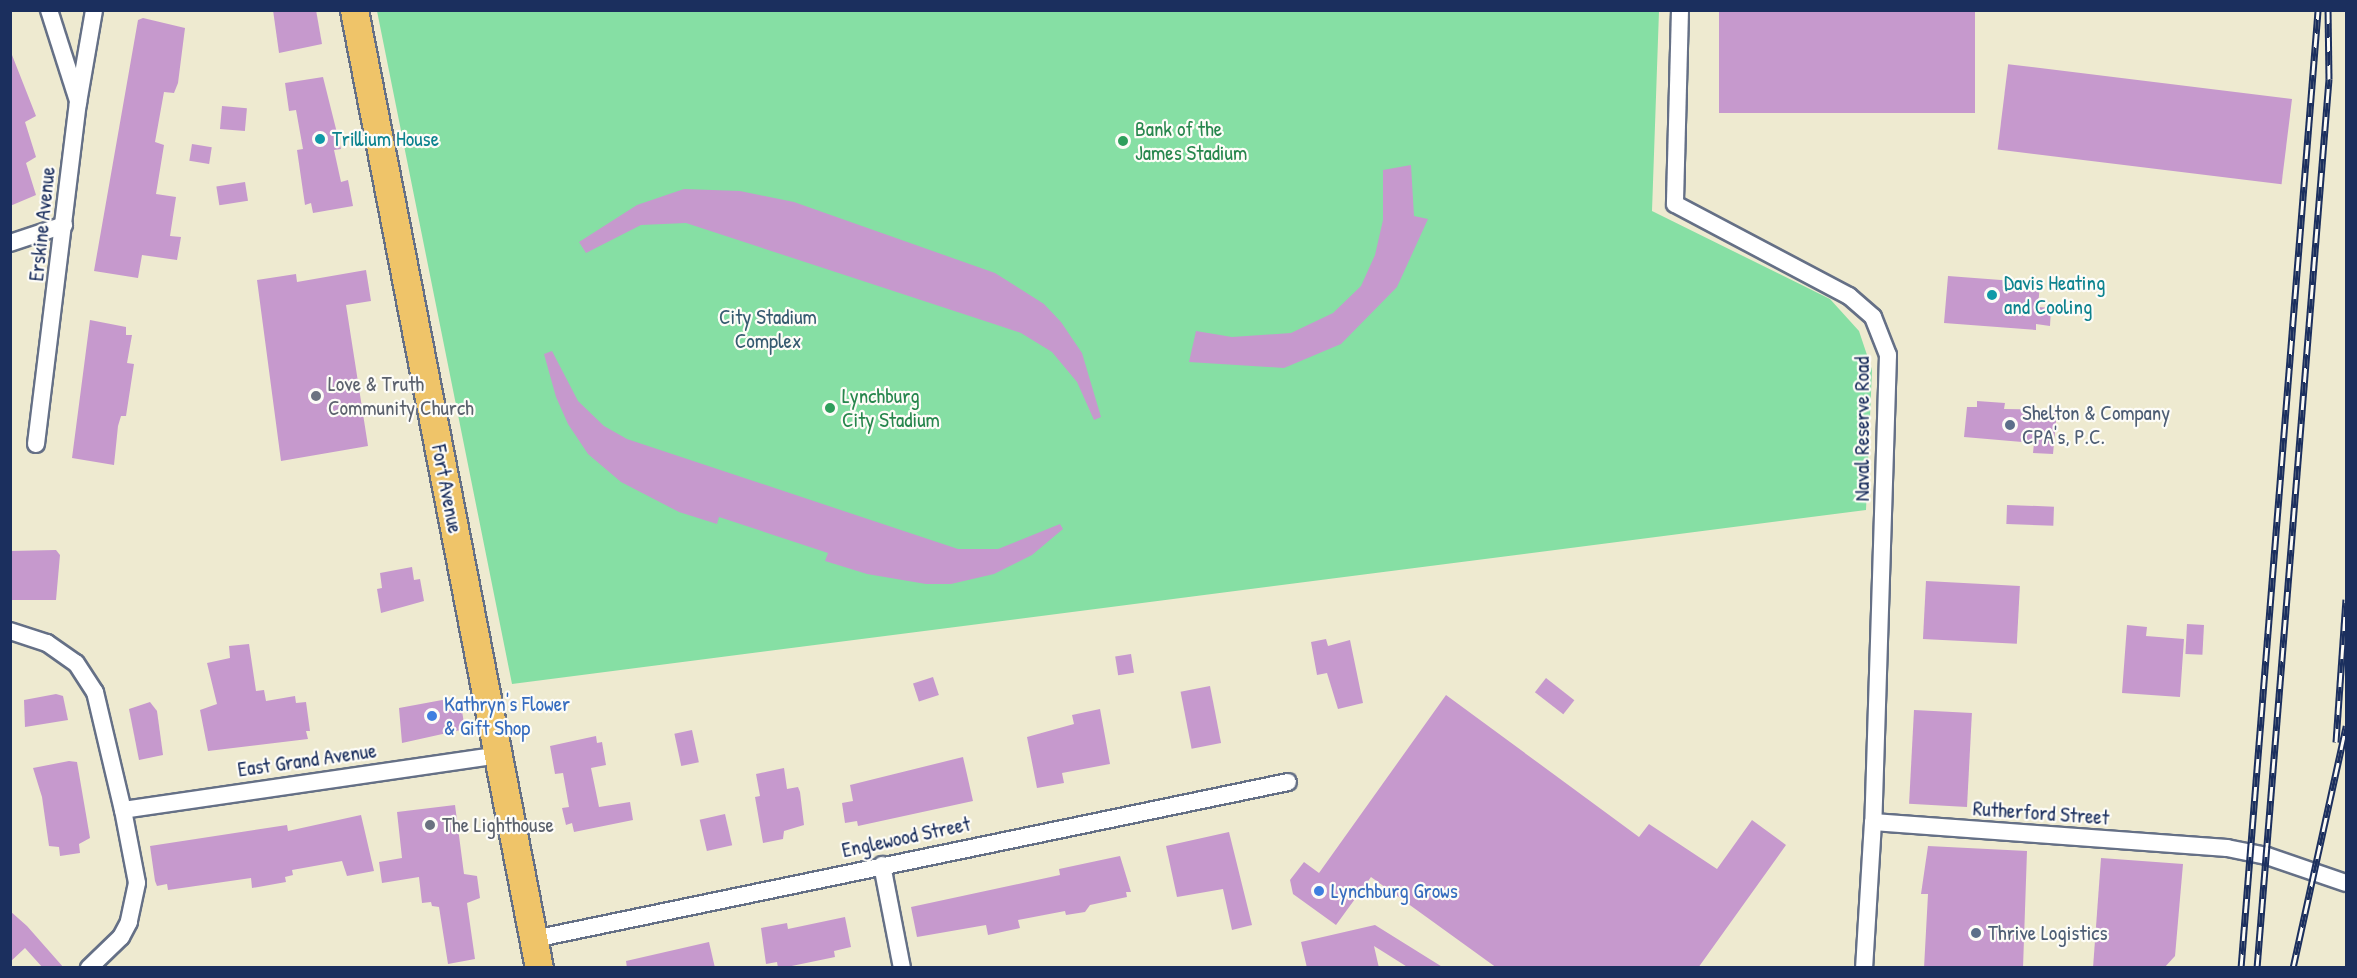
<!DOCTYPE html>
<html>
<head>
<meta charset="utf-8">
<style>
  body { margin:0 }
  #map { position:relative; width:2357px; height:978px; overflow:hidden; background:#eeead0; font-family:"Patrick Hand",sans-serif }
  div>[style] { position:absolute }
  .green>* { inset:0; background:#86dfa4 }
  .building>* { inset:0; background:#c699cd; transform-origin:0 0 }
  .roads { filter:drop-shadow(2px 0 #657086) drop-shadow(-2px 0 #657086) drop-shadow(0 2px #657086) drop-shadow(0 -2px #657086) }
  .minor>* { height:16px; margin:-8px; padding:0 8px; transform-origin:8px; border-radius:8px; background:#fff }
  .primary>* { height:27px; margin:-13.5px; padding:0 13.5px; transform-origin:13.5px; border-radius:13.5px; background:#efc469 }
  .rail>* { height:7px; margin-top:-3.5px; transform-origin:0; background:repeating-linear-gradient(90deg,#fdfcf7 0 14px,#1b2f5e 0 28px); box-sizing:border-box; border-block:2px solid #1b2f5e }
  .dots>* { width:16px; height:16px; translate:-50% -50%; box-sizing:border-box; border:3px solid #fdfcf7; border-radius:50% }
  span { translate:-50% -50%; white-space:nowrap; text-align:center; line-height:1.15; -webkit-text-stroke:4.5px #fdfcf7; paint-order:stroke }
  .leisure-label { font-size:21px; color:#27864d }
  .left { translate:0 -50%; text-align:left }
  .culture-label { font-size:21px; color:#0d838f }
  .street-label { font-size:21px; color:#1b2f5e }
  .park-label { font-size:21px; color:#365b70 }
  .worship-label { font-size:21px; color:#5b616d }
  .service-label { font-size:21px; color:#4e5e75 }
  .shop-label { font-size:21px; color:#366cbe }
  .frame { position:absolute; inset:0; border:12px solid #1b2f5e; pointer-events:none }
</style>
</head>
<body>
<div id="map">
  <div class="green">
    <i style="clip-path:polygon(377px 11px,1659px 11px,1652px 211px,1830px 299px,1859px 331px,1872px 370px,1866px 510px,512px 684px)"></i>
  </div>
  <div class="building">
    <i style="clip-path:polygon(273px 10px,316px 10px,322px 44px,279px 53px)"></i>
    <i style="left:1719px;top:10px;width:256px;height:103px"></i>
    <i style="clip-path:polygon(143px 18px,185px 28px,178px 83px,174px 93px,164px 92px,155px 142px,164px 145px,156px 194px,176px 197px,170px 236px,181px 237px,177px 260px,142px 255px,138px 278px,94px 271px,138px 20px)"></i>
    <i style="clip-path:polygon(12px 55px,36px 116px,25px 122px,36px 157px,26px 163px,36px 195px,10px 206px)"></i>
    <i style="clip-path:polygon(323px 77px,341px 149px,334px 150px,341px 182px,348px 180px,353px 206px,313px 213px,311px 203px,305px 205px,297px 150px,303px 149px,296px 110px,289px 111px,285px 83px)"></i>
    <i style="left:2292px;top:99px;width:86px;height:286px;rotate:97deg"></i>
    <i style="left:222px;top:106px;width:25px;height:23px;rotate:5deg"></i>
    <i style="left:192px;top:144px;width:20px;height:17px;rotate:9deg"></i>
    <i style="clip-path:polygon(1411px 165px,1414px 216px,1428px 219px,1397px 287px,1341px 344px,1284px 368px,1189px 362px,1196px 331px,1232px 337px,1291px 333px,1333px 313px,1361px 286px,1375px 255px,1383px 220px,1383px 170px)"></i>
    <i style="left:245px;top:182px;width:19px;height:29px;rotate:81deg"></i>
    <i style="clip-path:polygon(684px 189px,740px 191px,794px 202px,995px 273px,1044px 304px,1061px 322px,1082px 353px,1101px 417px,1094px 420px,1077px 382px,1052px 352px,1021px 333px,994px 324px,686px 223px,641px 225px,586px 253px,579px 242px,637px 205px)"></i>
    <i style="clip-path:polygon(366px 270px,371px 301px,346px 305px,368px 446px,281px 461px,257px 280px,296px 274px,297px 282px)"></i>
    <i style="clip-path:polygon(1948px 276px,2040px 283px,2038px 307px,2051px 308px,2050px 326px,2036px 324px,2036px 330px,1944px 323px)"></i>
    <i style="clip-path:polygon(90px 320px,126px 327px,126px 335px,132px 335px,127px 363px,134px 364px,126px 416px,121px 416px,118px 426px,114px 465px,72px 458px)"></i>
    <i style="clip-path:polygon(552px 351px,578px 401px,604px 426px,627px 439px,958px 549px,998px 549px,1060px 524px,1063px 529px,1032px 555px,994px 574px,951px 584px,926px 584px,867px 574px,825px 561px,828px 553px,719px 517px,717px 524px,679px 512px,621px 482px,588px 454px,568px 424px,556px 397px,544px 354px)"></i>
    <i style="clip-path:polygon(1977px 401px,2005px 403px,2004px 409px,2057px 410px,2053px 454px,2033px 453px,2034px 443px,1964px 437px,1967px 407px,1977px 407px)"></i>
    <i style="left:2007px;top:505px;width:47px;height:19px;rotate:2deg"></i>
    <i style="clip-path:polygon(56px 550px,60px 555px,56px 600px,10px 600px,10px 551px)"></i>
    <i style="clip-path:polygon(412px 567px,414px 580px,420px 579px,424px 601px,381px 613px,377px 589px,382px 588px,380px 573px)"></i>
    <i style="left:1926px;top:581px;width:94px;height:58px;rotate:3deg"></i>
    <i style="left:2187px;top:624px;width:17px;height:30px;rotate:3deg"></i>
    <i style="clip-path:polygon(2127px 625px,2147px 627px,2146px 636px,2184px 639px,2180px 697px,2122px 693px)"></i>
    <i style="clip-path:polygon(1326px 639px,1328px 646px,1350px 640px,1363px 703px,1338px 709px,1327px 673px,1317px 675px,1311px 642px)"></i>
    <i style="clip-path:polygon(249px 644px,256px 691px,264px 690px,266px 701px,295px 696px,296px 703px,306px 702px,310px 731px,306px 731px,308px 739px,208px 751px,200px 710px,217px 704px,207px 663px,230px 658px,229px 646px)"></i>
    <i style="left:1131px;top:654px;width:19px;height:16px;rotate:81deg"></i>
    <i style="left:933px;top:677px;width:19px;height:21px;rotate:72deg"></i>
    <i style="left:1546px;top:678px;width:36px;height:18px;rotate:38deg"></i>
    <i style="left:1210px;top:686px;width:58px;height:30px;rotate:79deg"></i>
    <i style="clip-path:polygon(56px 694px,63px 696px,68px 720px,25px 727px,24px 700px)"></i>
    <i style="clip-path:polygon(1446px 695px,1639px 837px,1649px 824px,1717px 869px,1752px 820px,1786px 845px,1698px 968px,1497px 968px,1371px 877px,1336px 925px,1293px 894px,1290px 880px,1304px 862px,1319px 873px)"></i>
    <i style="clip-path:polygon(453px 698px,456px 710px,462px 711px,465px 729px,402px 743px,399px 708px)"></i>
    <i style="clip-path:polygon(150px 702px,157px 711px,163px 755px,139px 760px,129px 709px)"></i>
    <i style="clip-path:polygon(1100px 709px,1110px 764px,1062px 773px,1064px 783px,1037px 788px,1027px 737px,1074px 724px,1072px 715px)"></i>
    <i style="left:1914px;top:710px;width:58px;height:94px;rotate:3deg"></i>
    <i style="left:692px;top:730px;width:33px;height:18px;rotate:78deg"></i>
    <i style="clip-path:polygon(596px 736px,597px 743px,602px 742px,606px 765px,591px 768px,599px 807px,630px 802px,633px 820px,574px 832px,572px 823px,566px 825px,562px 808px,569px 807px,563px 773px,555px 774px,550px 746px)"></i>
    <i style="clip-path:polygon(963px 757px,973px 801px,858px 826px,857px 821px,845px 823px,842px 803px,853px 801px,850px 785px)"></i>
    <i style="clip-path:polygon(69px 761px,77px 762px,90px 838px,79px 844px,80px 853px,60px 856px,59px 847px,49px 846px,42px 797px,33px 768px)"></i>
    <i style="clip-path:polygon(784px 768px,787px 789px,798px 787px,800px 792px,804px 825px,784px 831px,783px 839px,763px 843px,755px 797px,760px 796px,756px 774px)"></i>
    <i style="clip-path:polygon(455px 805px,464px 874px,477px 876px,480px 898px,467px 903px,475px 959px,448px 964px,439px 907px,432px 906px,431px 902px,422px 903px,419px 877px,382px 883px,379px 862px,402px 858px,397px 812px)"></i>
    <i style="left:725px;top:814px;width:32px;height:26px;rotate:77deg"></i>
    <i style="clip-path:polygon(361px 815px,374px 871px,347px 876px,342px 861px,292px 870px,293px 875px,285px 877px,286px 882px,252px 888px,251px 878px,168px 890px,167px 884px,157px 886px,155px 881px,150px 846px,287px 825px,288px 831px)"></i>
    <i style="clip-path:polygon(1229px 832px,1252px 925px,1232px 930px,1223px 889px,1177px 897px,1166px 846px)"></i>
    <i style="clip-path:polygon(1928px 846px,2027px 851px,2023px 968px,1924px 968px,1928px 894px,1921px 894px)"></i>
    <i style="clip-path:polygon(1120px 856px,1131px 892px,1126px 892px,1127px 897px,1090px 905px,1085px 912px,1066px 915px,1065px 911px,1018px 920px,1020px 928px,988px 935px,986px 925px,917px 937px,911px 907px,1060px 875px,1059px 869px)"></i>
    <i style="clip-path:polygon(2101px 858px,2183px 864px,2175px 956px,2164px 968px,2093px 968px)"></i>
    <i style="clip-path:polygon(10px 911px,27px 926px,64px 968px,43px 968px,25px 948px,10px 962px)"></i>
    <i style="clip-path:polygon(845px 917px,851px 947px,834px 951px,835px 957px,782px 968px,778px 968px,777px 962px,766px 964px,761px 928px,787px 923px,788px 929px)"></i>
    <i style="clip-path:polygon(1375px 925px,1444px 968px,1409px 968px,1374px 946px,1379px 968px,1307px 968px,1301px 942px)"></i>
    <i style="clip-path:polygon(709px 942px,715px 968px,627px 968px,626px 961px)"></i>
  </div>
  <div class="roads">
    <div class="minor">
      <i style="left:49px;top:10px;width:96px;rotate:72.3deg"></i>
      <i style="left:1680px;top:10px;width:194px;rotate:91.5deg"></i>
      <i style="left:1675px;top:204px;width:197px;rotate:27.9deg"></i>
      <i style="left:1849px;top:296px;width:32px;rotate:41deg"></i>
      <i style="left:1873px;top:317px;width:41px;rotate:68.5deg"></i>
      <i style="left:1888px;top:355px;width:467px;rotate:91.8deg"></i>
      <i style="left:1873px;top:822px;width:146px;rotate:93.5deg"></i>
      <i style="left:10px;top:243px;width:57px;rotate:-18.4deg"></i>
      <i style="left:36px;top:444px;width:344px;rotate:-83deg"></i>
      <i style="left:78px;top:103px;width:94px;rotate:-80.2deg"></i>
      <i style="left:10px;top:631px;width:39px;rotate:18deg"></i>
      <i style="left:47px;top:643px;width:35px;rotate:35deg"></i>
      <i style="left:76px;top:663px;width:35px;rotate:57deg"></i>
      <i style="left:95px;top:692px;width:121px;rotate:76.7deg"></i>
      <i style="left:123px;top:810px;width:74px;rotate:79.1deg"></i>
      <i style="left:137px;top:883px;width:40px;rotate:102deg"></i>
      <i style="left:129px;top:922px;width:17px;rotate:118deg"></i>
      <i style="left:121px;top:937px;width:45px;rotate:135.9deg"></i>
      <i style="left:123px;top:810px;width:379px;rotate:-8.3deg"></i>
      <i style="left:1873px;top:822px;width:355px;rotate:4.2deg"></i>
      <i style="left:2227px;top:848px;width:41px;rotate:11.3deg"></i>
      <i style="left:2267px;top:856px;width:83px;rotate:18.9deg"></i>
      <i style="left:882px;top:865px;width:105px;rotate:79deg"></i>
      <i style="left:534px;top:939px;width:770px;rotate:-11.76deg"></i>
    </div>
    <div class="primary">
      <i style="left:354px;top:10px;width:976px;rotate:79.07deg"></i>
    </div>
  </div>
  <div class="rail">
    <i style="left:2336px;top:742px;width:143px;rotate:-86deg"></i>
    <i style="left:2241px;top:968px;width:961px;rotate:-85.4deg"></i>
    <i style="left:2257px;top:968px;width:892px;rotate:-85.37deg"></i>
    <i style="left:2329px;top:79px;width:69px;rotate:-90.8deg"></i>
    <i style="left:2293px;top:968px;width:248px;rotate:-77.6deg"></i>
  </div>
  <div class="dots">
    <i style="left:320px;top:139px;background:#0f9aa8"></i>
    <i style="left:1123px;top:141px;background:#2e9e5b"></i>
    <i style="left:1992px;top:295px;background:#0f9aa8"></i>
    <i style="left:316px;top:396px;background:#6b7280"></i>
    <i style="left:830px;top:408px;background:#2e9e5b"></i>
    <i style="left:2010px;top:425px;background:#5c6f8a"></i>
    <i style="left:432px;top:716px;background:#3f7fe0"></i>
    <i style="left:430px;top:825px;background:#6b7280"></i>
    <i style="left:1319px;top:891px;background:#3f7fe0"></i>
    <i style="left:1976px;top:933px;background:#5c6f8a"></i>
  </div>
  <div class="leisure-label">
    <span class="left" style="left:1135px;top:141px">Bank of the<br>James Stadium</span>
    <span class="left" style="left:842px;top:408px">Lynchburg<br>City Stadium</span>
  </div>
  <div class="culture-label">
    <span class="left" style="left:332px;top:139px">Trillium House</span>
    <span class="left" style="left:2004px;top:295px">Davis Heating<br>and Cooling</span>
  </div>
  <div class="street-label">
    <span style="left:42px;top:224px;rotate:-84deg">Erskine Avenue</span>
    <span style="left:1862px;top:429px;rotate:-90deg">Naval Reserve Road</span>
    <span style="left:447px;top:489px;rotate:79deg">Fort Avenue</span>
    <span style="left:307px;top:760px;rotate:-8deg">East Grand Avenue</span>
    <span style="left:2041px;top:813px;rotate:4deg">Rutherford Street</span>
    <span style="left:906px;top:837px;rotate:-12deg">Englewood Street</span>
  </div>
  <div class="park-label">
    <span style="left:768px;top:329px">City Stadium<br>Complex</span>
  </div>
  <div class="worship-label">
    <span class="left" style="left:328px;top:396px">Love &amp; Truth<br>Community Church</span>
    <span class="left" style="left:442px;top:825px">The Lighthouse</span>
  </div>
  <div class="service-label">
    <span class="left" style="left:2022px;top:425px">Shelton &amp; Company<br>CPA's, P.C.</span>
    <span class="left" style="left:1988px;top:933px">Thrive Logistics</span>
  </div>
  <div class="shop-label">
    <span class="left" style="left:444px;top:716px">Kathryn's Flower<br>&amp; Gift Shop</span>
    <span class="left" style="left:1331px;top:891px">Lynchburg Grows</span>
  </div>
  <div class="frame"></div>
</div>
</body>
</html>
